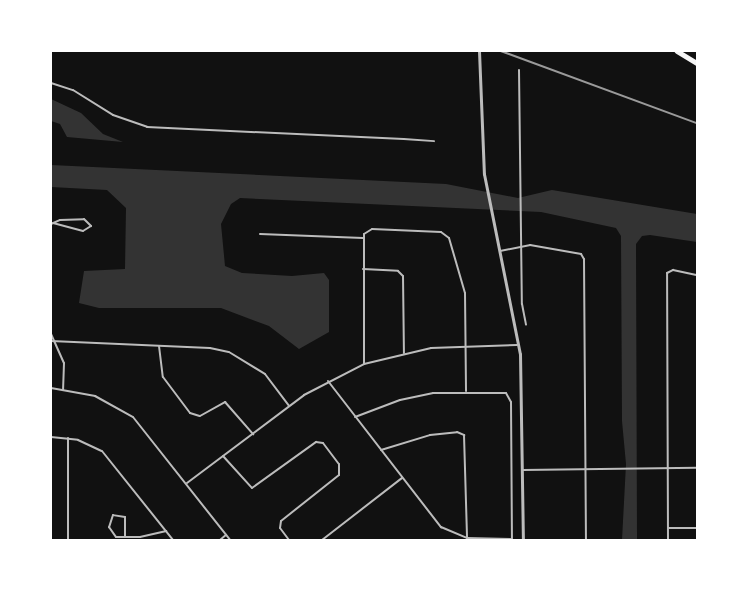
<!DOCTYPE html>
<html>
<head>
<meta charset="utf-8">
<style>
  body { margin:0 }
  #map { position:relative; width:748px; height:591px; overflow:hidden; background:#111; font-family:"Roboto Serif",serif }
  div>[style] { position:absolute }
  .water>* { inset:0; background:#333 }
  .service>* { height:1.5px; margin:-0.75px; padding:0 0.75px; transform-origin:0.75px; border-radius:0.75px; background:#bcbcbc }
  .minor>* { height:2px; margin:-1px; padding:0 1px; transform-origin:1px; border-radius:1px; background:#bcbcbc }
  .tertiary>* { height:3px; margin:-1.5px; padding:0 1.5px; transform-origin:1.5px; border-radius:1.5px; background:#bcbcbc }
  .motorway>* { height:4.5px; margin:-2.25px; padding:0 2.25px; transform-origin:2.25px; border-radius:2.25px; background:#f5f5f5 }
  .rail>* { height:1.5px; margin:-0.75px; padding:0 0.75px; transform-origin:0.75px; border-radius:0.75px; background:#9a9a9a }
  span { translate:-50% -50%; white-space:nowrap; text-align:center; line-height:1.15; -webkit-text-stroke:6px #fff; paint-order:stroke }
  .frame { position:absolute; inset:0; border:52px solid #fff; pointer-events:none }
</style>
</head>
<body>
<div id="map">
  <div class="water">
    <i style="clip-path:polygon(51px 99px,81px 113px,103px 134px,123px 142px,67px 137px,60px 124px,51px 121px)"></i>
    <i style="clip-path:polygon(51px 165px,446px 184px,518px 198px,552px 190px,697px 214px,697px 242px,650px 235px,642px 236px,636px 244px,637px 540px,622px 540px,626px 464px,622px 421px,621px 236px,616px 228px,541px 212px,240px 198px,231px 204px,221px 224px,225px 266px,242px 273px,292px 276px,324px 273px,329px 280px,329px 332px,299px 349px,269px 326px,221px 308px,99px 308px,79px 303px,84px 271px,125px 269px,126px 208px,107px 190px,51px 187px)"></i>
  </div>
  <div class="service">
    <i style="left:404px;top:139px;width:30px;rotate:4deg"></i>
  </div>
  <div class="minor">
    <i style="left:519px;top:70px;width:234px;rotate:89.3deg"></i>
    <i style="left:522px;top:304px;width:21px;rotate:79deg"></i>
    <i style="left:51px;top:83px;width:23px;rotate:18deg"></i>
    <i style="left:73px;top:90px;width:47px;rotate:32deg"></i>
    <i style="left:113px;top:115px;width:36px;rotate:19deg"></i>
    <i style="left:147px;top:127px;width:257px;rotate:2.7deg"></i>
    <i style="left:51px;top:224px;width:10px;rotate:-24deg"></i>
    <i style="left:60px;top:220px;width:24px;rotate:-2deg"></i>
    <i style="left:84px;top:219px;width:10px;rotate:45deg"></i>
    <i style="left:91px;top:226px;width:9px;rotate:148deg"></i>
    <i style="left:83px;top:231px;width:31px;rotate:-165deg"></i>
    <i style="left:260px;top:234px;width:103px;rotate:2.2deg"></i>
    <i style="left:500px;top:251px;width:31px;rotate:-11deg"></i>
    <i style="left:530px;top:245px;width:52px;rotate:10deg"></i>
    <i style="left:581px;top:254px;width:6px;rotate:59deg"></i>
    <i style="left:584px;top:259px;width:281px;rotate:89.6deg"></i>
    <i style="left:363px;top:269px;width:35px;rotate:3deg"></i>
    <i style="left:398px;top:271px;width:7px;rotate:45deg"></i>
    <i style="left:403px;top:276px;width:77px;rotate:89.3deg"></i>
    <i style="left:51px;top:334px;width:32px;rotate:66deg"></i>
    <i style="left:64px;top:363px;width:27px;rotate:92deg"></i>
    <i style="left:51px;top:341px;width:159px;rotate:2.5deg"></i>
    <i style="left:210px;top:348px;width:19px;rotate:12deg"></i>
    <i style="left:229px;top:352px;width:42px;rotate:31.4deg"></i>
    <i style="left:265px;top:374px;width:40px;rotate:53deg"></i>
    <i style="left:159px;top:346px;width:31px;rotate:83deg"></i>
    <i style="left:163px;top:377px;width:45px;rotate:53.1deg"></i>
    <i style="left:190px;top:413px;width:10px;rotate:17deg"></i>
    <i style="left:200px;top:416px;width:29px;rotate:-29deg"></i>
    <i style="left:225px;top:402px;width:43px;rotate:48.8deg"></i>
    <i style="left:364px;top:364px;width:130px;rotate:-90deg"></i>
    <i style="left:364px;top:234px;width:9px;rotate:-32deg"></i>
    <i style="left:372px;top:229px;width:69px;rotate:2.5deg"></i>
    <i style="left:441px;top:232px;width:10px;rotate:37deg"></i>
    <i style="left:449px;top:238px;width:57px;rotate:73.8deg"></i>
    <i style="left:465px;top:293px;width:98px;rotate:89.4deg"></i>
    <i style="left:328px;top:381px;width:185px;rotate:52.3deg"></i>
    <i style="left:441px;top:527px;width:28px;rotate:23deg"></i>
    <i style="left:467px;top:538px;width:44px;rotate:1.3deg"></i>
    <i style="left:51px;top:388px;width:45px;rotate:10.3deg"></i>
    <i style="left:95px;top:396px;width:43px;rotate:28.9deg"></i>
    <i style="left:133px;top:417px;width:157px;rotate:51.7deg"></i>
    <i style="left:355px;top:417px;width:48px;rotate:-20.7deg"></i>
    <i style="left:400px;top:400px;width:34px;rotate:-12deg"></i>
    <i style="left:433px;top:393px;width:73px"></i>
    <i style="left:506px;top:393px;width:10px;rotate:61deg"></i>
    <i style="left:511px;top:402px;width:138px;rotate:89.6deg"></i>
    <i style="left:51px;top:437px;width:27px;rotate:6deg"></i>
    <i style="left:78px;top:440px;width:26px;rotate:25deg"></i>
    <i style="left:102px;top:451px;width:114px;rotate:51.4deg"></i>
    <i style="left:381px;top:450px;width:51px;rotate:-17deg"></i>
    <i style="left:430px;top:435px;width:27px;rotate:-6deg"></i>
    <i style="left:457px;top:432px;width:8px;rotate:23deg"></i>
    <i style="left:464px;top:435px;width:102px;rotate:88.3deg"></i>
    <i style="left:223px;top:456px;width:43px;rotate:47.8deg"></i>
    <i style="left:252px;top:488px;width:79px;rotate:-35.7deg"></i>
    <i style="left:316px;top:442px;width:7px;rotate:8deg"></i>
    <i style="left:323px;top:443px;width:26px;rotate:53deg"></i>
    <i style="left:339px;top:464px;width:11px;rotate:90deg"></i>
    <i style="left:339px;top:475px;width:74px;rotate:141.6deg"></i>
    <i style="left:281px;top:521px;width:7px;rotate:98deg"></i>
    <i style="left:280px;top:528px;width:15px;rotate:53deg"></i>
    <i style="left:523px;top:470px;width:174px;rotate:-0.7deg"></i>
    <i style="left:187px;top:483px;width:146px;rotate:-36.9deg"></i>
    <i style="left:304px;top:395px;width:68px;rotate:-27.3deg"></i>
    <i style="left:364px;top:364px;width:69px;rotate:-13.4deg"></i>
    <i style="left:431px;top:348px;width:86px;rotate:-2deg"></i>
    <i style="left:668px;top:528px;width:29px"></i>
    <i style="left:125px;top:536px;width:19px;rotate:-90deg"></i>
    <i style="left:125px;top:517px;width:12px;rotate:-171deg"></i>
    <i style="left:113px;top:515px;width:13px;rotate:108deg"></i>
    <i style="left:109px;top:527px;width:12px;rotate:55deg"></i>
    <i style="left:116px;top:537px;width:24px"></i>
    <i style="left:140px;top:537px;width:27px;rotate:-13deg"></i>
    <i style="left:68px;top:540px;width:102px;rotate:-90deg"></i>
    <i style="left:220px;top:540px;width:8px;rotate:-40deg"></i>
    <i style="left:322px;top:540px;width:101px;rotate:-37.8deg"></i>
    <i style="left:390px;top:540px;width:5px"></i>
    <i style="left:668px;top:540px;width:267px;rotate:-90.2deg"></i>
    <i style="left:667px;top:273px;width:7px;rotate:-27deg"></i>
    <i style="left:673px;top:270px;width:25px;rotate:12deg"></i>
  </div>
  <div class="tertiary">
    <i style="left:479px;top:51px;width:123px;rotate:87.7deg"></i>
    <i style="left:484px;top:174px;width:184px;rotate:78.7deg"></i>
    <i style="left:520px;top:354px;width:186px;rotate:89.1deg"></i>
  </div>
  <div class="motorway">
    <i style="left:677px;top:51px;width:23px;rotate:31deg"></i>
  </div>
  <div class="rail">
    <i style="left:501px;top:51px;width:209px;rotate:20.2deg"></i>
  </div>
  <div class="frame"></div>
</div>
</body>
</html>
